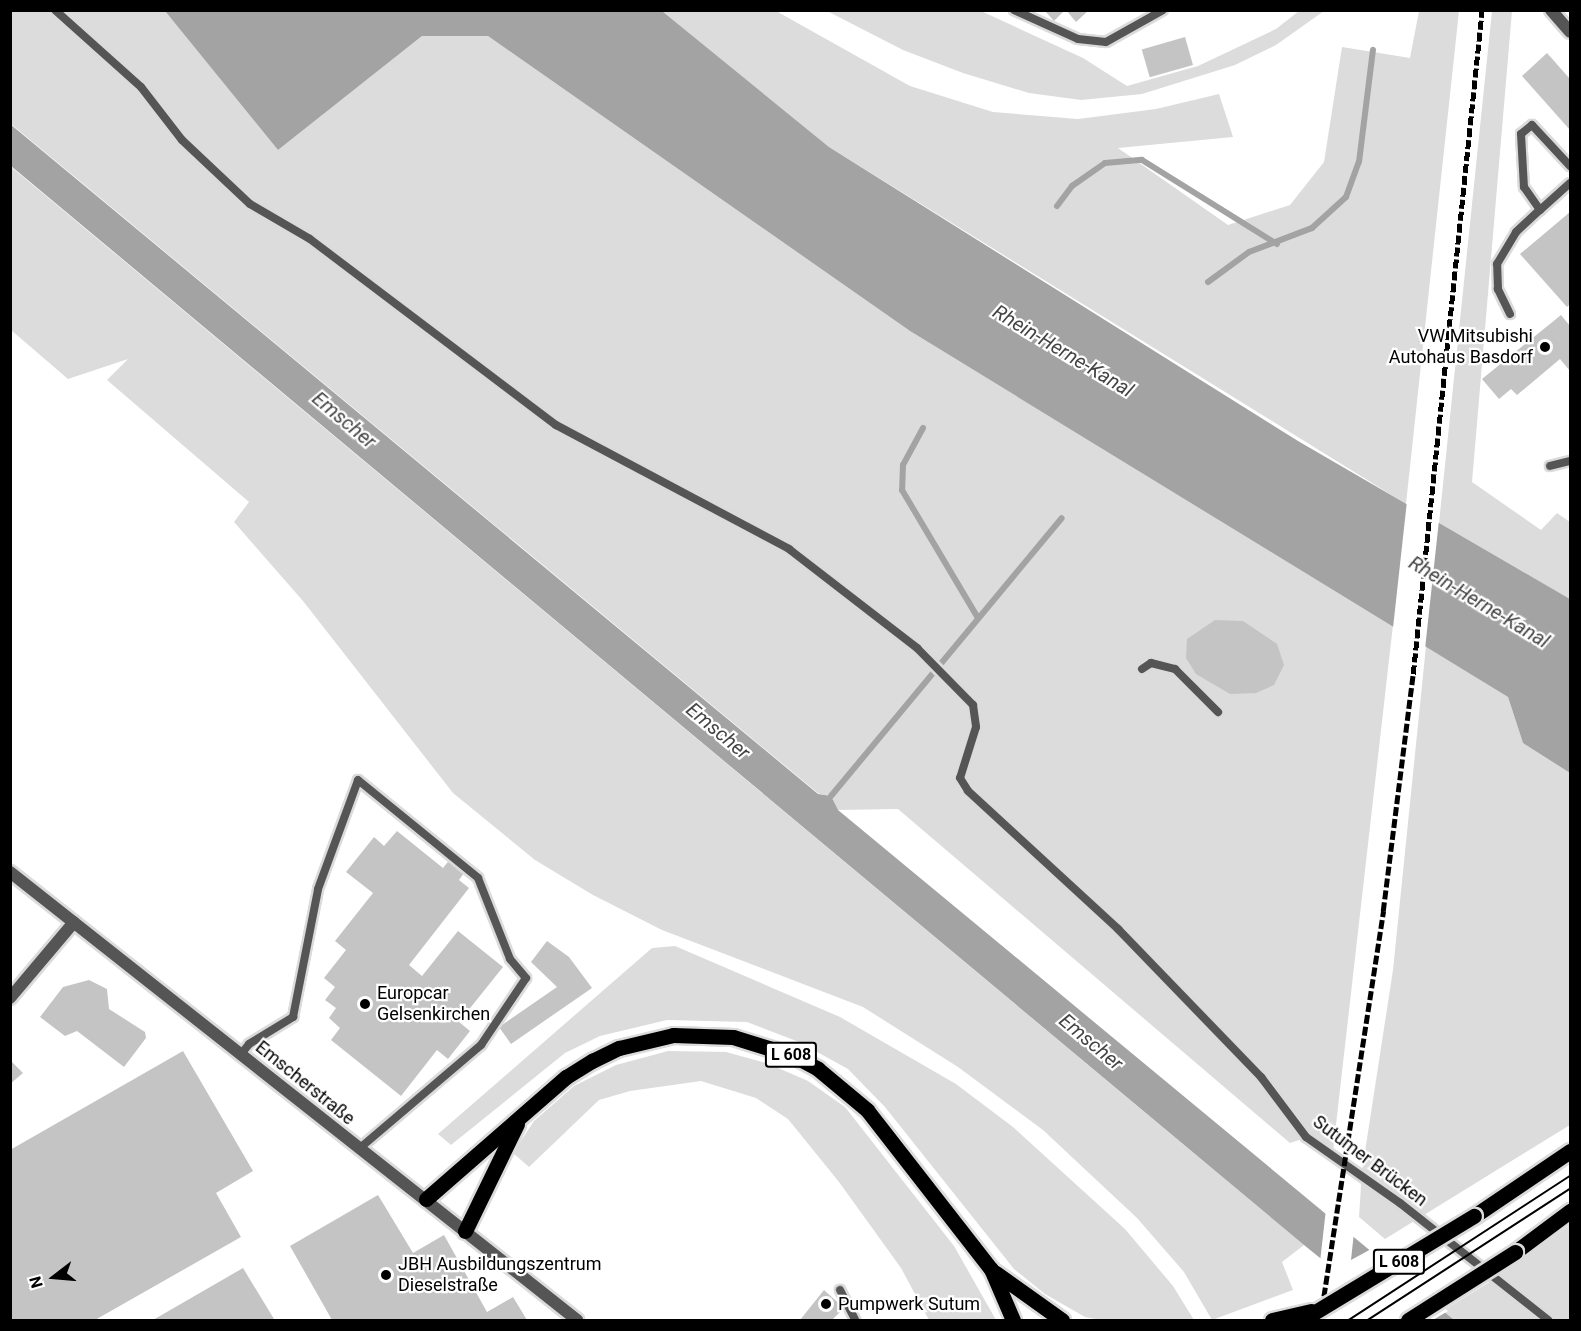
<!DOCTYPE html>
<html>
<head>
<meta charset="utf-8">
<style>
  body { margin:0 }
  #map { position:relative; width:1581px; height:1331px; overflow:hidden; background:#fff; font-family:Roboto,sans-serif }
  div>[style] { position:absolute }
  .green>* { inset:0; background:#dcdcdc }
  .water>* { inset:0; background:#a3a3a3 }
  .pier>* { inset:0; background:#fff }
  .stream>* { height:6px; margin:-3px; padding:0 3px; transform-origin:3px; border-radius:3px; background:#a3a3a3 }
  .building>* { inset:0; background:#c4c4c4; transform-origin:0 0 }
  .roads { filter:drop-shadow(2px 0 #dbdbdb) drop-shadow(-2px 0 #dbdbdb) drop-shadow(0 2px #dbdbdb) drop-shadow(0 -2px #dbdbdb) }
  .service>* { height:8px; margin:-4px; padding:0 4px; transform-origin:4px; border-radius:4px; background:#555 }
  .minor>* { height:12px; margin:-6px; padding:0 6px; transform-origin:6px; border-radius:6px; background:#555 }
  .tertiary>* { height:12px; margin:-6px; padding:0 6px; transform-origin:6px; border-radius:6px; background:#555 }
  .primary>* { height:15px; margin:-7.5px; padding:0 7.5px; transform-origin:7.5px; border-radius:7.5px; background:#000 }
  .tram>* { height:1.5px; margin:-0.75px; padding:0 0.75px; transform-origin:0.75px; border-radius:0.75px; background:#000 }
  .rail>* { height:4.5px; margin-top:-2.25px; transform-origin:0; background:repeating-linear-gradient(90deg,#000 0 9px,transparent 0 12px) }
  .bridges { filter:drop-shadow(2px 0 #dbdbdb) drop-shadow(-2px 0 #dbdbdb) drop-shadow(0 2px #dbdbdb) drop-shadow(0 -2px #dbdbdb) }
  .primary-bridge>* { height:15px; margin:-7.5px; padding:0 7.5px; transform-origin:7.5px; border-radius:7.5px; background:#000 }
  .dots>* { width:16px; height:16px; translate:-50% -50%; box-sizing:border-box; border:3px solid #fff; border-radius:50% }
  span { translate:-50% -50%; white-space:nowrap; text-align:center; line-height:1.15; -webkit-text-stroke:4.5px #fff; paint-order:stroke }
  .shield-label span { padding:2px 4px; background:#fff; border:2px solid; border-radius:4px; -webkit-text-stroke-width:0 }
  .shield-label { font-size:16px; color:#000; font-weight:700 }
  .poi-label { font-size:18px; color:#000 }
  .right { translate:-100% -50%; text-align:right }
  .left { translate:0 -50%; text-align:left }
  .street-label { font-size:18px; color:#000 }
  .water-label { font-size:20px; color:#444; font-style:italic }
  .frame { position:absolute; inset:0; border:12px solid #000; pointer-events:none }
  .north { position:absolute; left:24px; top:1247px; width:60px; height:60px; -webkit-text-stroke:4px #fff; paint-order:stroke; rotate:254deg; font-size:16px; font-weight:700; line-height:24px; text-align:center; color:#000 }
  .north::after { content:''; display:block; margin:auto; width:21px; height:27px; background:#000; clip-path:polygon(50% 0,100% 100%,50% 72%,0 100%) }
</style>
</head>
<body>
<div id="map">
  <div class="green">
    <i style="clip-path:polygon(10px 11px,165px 11px,278px 150px,422px 36px,488px 36px,910px 331px,1393px 625px,1333px 1151px,1311px 1136px,1290px 1143px,898px 809px,837px 810px,831px 796px,819px 794px,11px 124px)"></i>
    <i style="clip-path:polygon(662px 11px,776px 11px,910px 86px,993px 112px,1078px 119px,1156px 109px,1219px 94px,1233px 137px,1118px 148px,1228px 225px,1290px 205px,1324px 162px,1342px 47px,1410px 58px,1419px 11px,1459px 11px,1406px 504px,829px 147px)"></i>
    <i style="clip-path:polygon(827px 11px,981px 11px,1083px 58px,1127px 86px,1198px 66px,1276px 29px,1299px 11px,1324px 11px,1276px 45px,1235px 65px,1142px 94px,1081px 100px,1029px 93px,963px 73px,903px 50px)"></i>
    <i style="clip-path:polygon(1492px 11px,1512px 11px,1472px 482px,1541px 530px,1557px 513px,1570px 522px,1570px 599px,1439px 523px)"></i>
    <i style="clip-path:polygon(10px 166px,1304px 1245px,1282px 1262px,1293px 1290px,1212px 1320px,1184px 1272px,1137px 1218px,1043px 1130px,958px 1067px,863px 1007px,662px 930px,593px 895px,535px 860px,453px 793px,303px 601px,234px 522px,249px 502px,107px 380px,128px 359px,68px 379px,11px 330px)"></i>
    <i style="clip-path:polygon(1426px 646px,1508px 697px,1523px 743px,1570px 773px,1570px 1125px,1385px 1239px,1359px 1217px,1362px 1171px,1393px 970px)"></i>
    <i style="clip-path:polygon(675px 946px,840px 1017px,956px 1084px,1013px 1127px,1125px 1229px,1173px 1286px,1194px 1320px,1101px 1320px,1085px 1317px,1045px 1294px,1014px 1269px,885px 1107px,848px 1069px,799px 1042px,747px 1022px,667px 1020px,600px 1036px,565px 1053px,451px 1145px,438px 1134px,652px 948px)"></i>
    <i style="clip-path:polygon(668px 1051px,726px 1052px,769px 1064px,808px 1081px,845px 1107px,954px 1246px,996px 1320px,929px 1320px,901px 1268px,839px 1182px,788px 1119px,756px 1098px,701px 1081px,630px 1091px,599px 1100px,529px 1167px,513px 1153px,534px 1121px,574px 1086px,616px 1065px)"></i>
    <i style="clip-path:polygon(1570px 1225px,1570px 1320px,1428px 1320px,1491px 1281px)"></i>
  </div>
  <div class="water">
    <i style="clip-path:polygon(165px 11px,662px 11px,829px 147px,1298px 441px,1570px 599px,1570px 773px,1523px 743px,1508px 697px,910px 331px,488px 36px,422px 36px,278px 150px)"></i>
    <i style="clip-path:polygon(10px 124px,818px 794px,831px 796px,838px 810px,1454px 1320px,1397px 1320px,1304px 1245px,11px 166px)"></i>
  </div>
  <div class="pier">
    <i style="clip-path:polygon(1407px 501px,1439px 520px,1425px 649px,1393px 628px)"></i>
    <i style="clip-path:polygon(1326px 1209px,1354px 1232px,1351px 1260px,1373px 1248px,1448px 1311px,1433px 1320px,1392px 1320px,1320px 1262px)"></i>
  </div>
  <div class="stream">
    <i style="left:1057px;top:206px;width:25px;rotate:-53deg"></i>
    <i style="left:1072px;top:186px;width:40px;rotate:-34.9deg"></i>
    <i style="left:1105px;top:163px;width:37px;rotate:-5deg"></i>
    <i style="left:1142px;top:160px;width:159px;rotate:31.9deg"></i>
    <i style="left:1208px;top:282px;width:51px;rotate:-36.2deg"></i>
    <i style="left:1249px;top:252px;width:67px;rotate:-20.9deg"></i>
    <i style="left:1312px;top:228px;width:46px;rotate:-42.4deg"></i>
    <i style="left:1346px;top:197px;width:37px;rotate:-70deg"></i>
    <i style="left:1359px;top:162px;width:113px;rotate:-82.9deg"></i>
    <i style="left:923px;top:428px;width:42px;rotate:118.4deg"></i>
    <i style="left:903px;top:465px;width:25px;rotate:92deg"></i>
    <i style="left:902px;top:490px;width:149px;rotate:59.3deg"></i>
    <i style="left:831px;top:796px;width:361px;rotate:-50.3deg"></i>
  </div>
  <div class="building">
    <i style="clip-path:polygon(1044px 10px,1065px 10px,1054px 21px)"></i>
    <i style="clip-path:polygon(1066px 10px,1089px 10px,1076px 22px)"></i>
    <i style="left:1185px;top:37px;width:29px;height:45px;rotate:74deg"></i>
    <i style="clip-path:polygon(1547px 53px,1570px 79px,1570px 130px,1522px 76px)"></i>
    <i style="clip-path:polygon(1570px 212px,1570px 304px,1567px 307px,1520px 254px)"></i>
    <i style="clip-path:polygon(1561px 315px,1570px 326px,1570px 371px,1560px 359px,1517px 395px,1511px 389px,1499px 399px,1482px 379px)"></i>
    <i style="clip-path:polygon(1215px 620px,1243px 621px,1277px 644px,1284px 665px,1274px 685px,1256px 693px,1230px 694px,1196px 674px,1186px 658px,1187px 639px)"></i>
    <i style="clip-path:polygon(397px 831px,443px 868px,451px 858px,466px 870px,459px 880px,469px 888px,409px 965px,422px 976px,458px 931px,503px 967px,459px 1022px,470px 1031px,448px 1059px,437px 1050px,401px 1096px,331px 1040px,340px 1028px,329px 1018px,336px 1008px,325px 1000px,335px 987px,324px 978px,346px 950px,335px 941px,373px 893px,346px 872px,374px 837px,384px 846px)"></i>
    <i style="clip-path:polygon(547px 941px,569px 957px,592px 988px,511px 1044px,499px 1027px,557px 987px,531px 962px)"></i>
    <i style="clip-path:polygon(89px 980px,107px 989px,109px 1009px,145px 1032px,146px 1038px,124px 1067px,77px 1031px,65px 1036px,40px 1017px,63px 987px)"></i>
    <i style="clip-path:polygon(183px 1051px,253px 1171px,216px 1193px,241px 1237px,95px 1320px,10px 1320px,10px 1150px)"></i>
    <i style="clip-path:polygon(10px 1060px,23px 1073px,10px 1084px)"></i>
    <i style="clip-path:polygon(378px 1195px,413px 1253px,444px 1235px,487px 1312px,513px 1297px,527px 1320px,332px 1320px,290px 1246px)"></i>
    <i style="clip-path:polygon(243px 1268px,274px 1319px,153px 1320px)"></i>
    <i style="clip-path:polygon(824px 1290px,844px 1308px,832px 1320px,800px 1320px)"></i>
  </div>
  <div class="roads">
    <div class="service">
      <i style="left:55px;top:10px;width:115px;rotate:41.8deg"></i>
      <i style="left:141px;top:87px;width:67px;rotate:52.3deg"></i>
      <i style="left:182px;top:140px;width:93px;rotate:43.3deg"></i>
      <i style="left:250px;top:204px;width:69px;rotate:30.3deg"></i>
      <i style="left:310px;top:239px;width:308px;rotate:37.1deg"></i>
      <i style="left:556px;top:425px;width:264px;rotate:28deg"></i>
      <i style="left:789px;top:549px;width:162px;rotate:37.7deg"></i>
      <i style="left:917px;top:648px;width:80px;rotate:45.5deg"></i>
      <i style="left:973px;top:705px;width:22px;rotate:82deg"></i>
      <i style="left:976px;top:727px;width:53px;rotate:107.4deg"></i>
      <i style="left:960px;top:778px;width:15px;rotate:58deg"></i>
      <i style="left:968px;top:791px;width:204px;rotate:42.6deg"></i>
      <i style="left:1118px;top:929px;width:206px;rotate:46deg"></i>
      <i style="left:1261px;top:1077px;width:75px;rotate:53.1deg"></i>
      <i style="left:1306px;top:1137px;width:115px;rotate:35.1deg"></i>
      <i style="left:1400px;top:1203px;width:189px;rotate:38.3deg"></i>
      <i style="left:1014px;top:10px;width:70px;rotate:24.4deg"></i>
      <i style="left:1078px;top:39px;width:28px;rotate:6deg"></i>
      <i style="left:1106px;top:42px;width:65px;rotate:-29.3deg"></i>
      <i style="left:1570px;top:166px;width:56px;rotate:-132.8deg"></i>
      <i style="left:1532px;top:125px;width:14px;rotate:141deg"></i>
      <i style="left:1521px;top:134px;width:53px;rotate:86.8deg"></i>
      <i style="left:1524px;top:187px;width:28px;rotate:55deg"></i>
      <i style="left:1540px;top:210px;width:40px;rotate:-42deg"></i>
      <i style="left:1510px;top:314px;width:28px;rotate:-116deg"></i>
      <i style="left:1498px;top:289px;width:25px;rotate:-92deg"></i>
      <i style="left:1497px;top:264px;width:37px;rotate:-59deg"></i>
      <i style="left:1516px;top:232px;width:33px;rotate:-43deg"></i>
      <i style="left:1550px;top:466px;width:21px;rotate:-14deg"></i>
      <i style="left:1142px;top:669px;width:11px;rotate:-34deg"></i>
      <i style="left:1151px;top:663px;width:25px;rotate:14deg"></i>
      <i style="left:1175px;top:669px;width:61px;rotate:45deg"></i>
      <i style="left:241px;top:1054px;width:13px;rotate:-51deg"></i>
      <i style="left:249px;top:1044px;width:52px;rotate:-31.5deg"></i>
      <i style="left:293px;top:1017px;width:130px;rotate:-78.9deg"></i>
      <i style="left:318px;top:889px;width:116px;rotate:-69.8deg"></i>
      <i style="left:358px;top:780px;width:155px;rotate:39.2deg"></i>
      <i style="left:478px;top:878px;width:87px;rotate:68.4deg"></i>
      <i style="left:510px;top:959px;width:25px;rotate:50deg"></i>
      <i style="left:526px;top:978px;width:81px;rotate:123.9deg"></i>
      <i style="left:481px;top:1045px;width:160px;rotate:139.6deg"></i>
      <i style="left:840px;top:1290px;width:34px;rotate:63deg"></i>
    </div>
    <div class="minor">
      <i style="left:10px;top:998px;width:99px;rotate:-49.9deg"></i>
    </div>
    <div class="tertiary">
      <i style="left:1551px;top:10px;width:29px;rotate:49deg"></i>
      <i style="left:10px;top:872px;width:723px;rotate:38.31deg"></i>
    </div>
    <div class="primary">
      <i style="left:426px;top:1199px;width:186px;rotate:-41.1deg"></i>
      <i style="left:566px;top:1077px;width:31px;rotate:-32deg"></i>
      <i style="left:592px;top:1061px;width:30px;rotate:-26deg"></i>
      <i style="left:619px;top:1048px;width:56px;rotate:-13.5deg"></i>
      <i style="left:673px;top:1035px;width:60px;rotate:1.9deg"></i>
      <i style="left:733px;top:1037px;width:64px;rotate:17.3deg"></i>
      <i style="left:794px;top:1056px;width:27px;rotate:28deg"></i>
      <i style="left:818px;top:1069px;width:64px;rotate:39.9deg"></i>
      <i style="left:867px;top:1110px;width:202px;rotate:52.1deg"></i>
      <i style="left:991px;top:1269px;width:56px;rotate:66.7deg"></i>
      <i style="left:1474px;top:1216px;width:116px;rotate:-34.1deg"></i>
      <i style="left:465px;top:1231px;width:119px;rotate:-64.1deg"></i>
      <i style="left:1515px;top:1252px;width:69px;rotate:-36.7deg"></i>
      <i style="left:996px;top:1273px;width:81px;rotate:35.5deg"></i>
    </div>
  </div>
  <div class="tram">
    <i style="left:1349px;top:1320px;width:264px;rotate:-33.1deg"></i>
    <i style="left:1368px;top:1320px;width:241px;rotate:-33deg"></i>
  </div>
  <div class="rail">
    <i style="left:1320px;top:1320px;width:414px;rotate:-81.2deg"></i>
    <i style="left:1383px;top:911px;width:239px;rotate:-82.8deg"></i>
    <i style="left:1413px;top:674px;width:668px;rotate:-84.07deg"></i>
  </div>
  <div class="bridges">
    <div class="primary-bridge">
      <i style="left:1272px;top:1320px;width:40px;rotate:-13deg"></i>
      <i style="left:1302px;top:1320px;width:201px;rotate:-31.2deg"></i>
      <i style="left:1408px;top:1320px;width:127px;rotate:-32.4deg"></i>
    </div>
  </div>
  <div class="dots">
    <i style="left:1545px;top:347px;background:#000"></i>
    <i style="left:365px;top:1004px;background:#000"></i>
    <i style="left:386px;top:1275px;background:#000"></i>
    <i style="left:826px;top:1304px;background:#000"></i>
  </div>
  <div class="shield-label">
    <span style="left:791px;top:1055px">L 608</span>
    <span style="left:1399px;top:1262px">L 608</span>
  </div>
  <div class="poi-label">
    <span class="right" style="left:1533px;top:347px">VW Mitsubishi<br>Autohaus Basdorf</span>
    <span class="left" style="left:377px;top:1004px">Europcar<br>Gelsenkirchen</span>
    <span class="left" style="left:398px;top:1275px">JBH Ausbildungszentrum<br>Dieselstraße</span>
    <span class="left" style="left:838px;top:1304px">Pumpwerk Sutum</span>
  </div>
  <div class="street-label">
    <span style="left:305px;top:1083px;rotate:39deg">Emscherstraße</span>
    <span style="left:1370px;top:1161px;rotate:37deg">Sutumer Brücken</span>
  </div>
  <div class="water-label">
    <span style="left:1063px;top:351px;rotate:31deg">Rhein-Herne-Kanal</span>
    <span style="left:344px;top:420px;rotate:40deg">Emscher</span>
    <span style="left:1479px;top:602px;rotate:31deg">Rhein-Herne-Kanal</span>
    <span style="left:718px;top:731px;rotate:40deg">Emscher</span>
    <span style="left:1091px;top:1042px;rotate:40deg">Emscher</span>
  </div>
  <div class="frame"></div>
  <div class="north">N</div>
</div>
</body>
</html>
